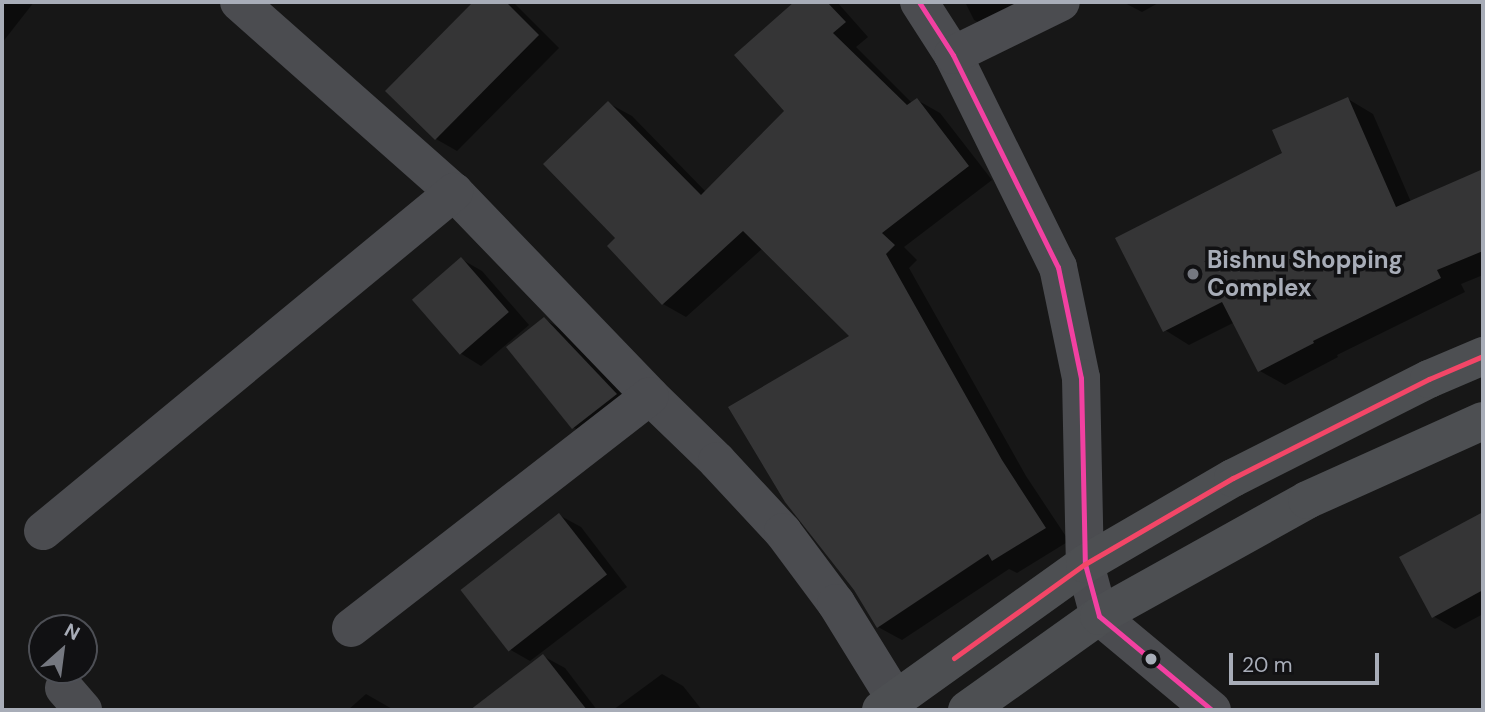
<!DOCTYPE html>
<html>
<head>
<meta charset="utf-8">
<style>
  body { margin:0 }
  #map { position:relative; width:1485px; height:712px; overflow:hidden; background:#171717; font-family:"DM Sans",sans-serif }
  div>[style] { position:absolute }
  .shadow>* { inset:0; background:#0007 }
  .building>* { inset:0; background:#353536; transform-origin:0 0 }
  .minor>* { height:38px; margin:-19px; padding:0 19px; transform-origin:19px; border-radius:19px; background:#4b4c50 }
  .major>* { height:38px; margin:-19px; padding:0 19px; transform-origin:19px; border-radius:19px; background:#4d4f52 }
  .bus-1>* { height:5px; margin:-2.5px; padding:0 2.5px; transform-origin:2.5px; border-radius:2.5px; background:#f240a1 }
  .bus-2>* { height:5px; margin:-2.5px; padding:0 2.5px; transform-origin:2.5px; border-radius:2.5px; background:#f34667 }
  .dots>* { width:19px; height:19px; translate:-50% -50%; box-sizing:border-box; border:4px solid #111113; border-radius:50% }
  span { translate:-50% -50%; white-space:nowrap; text-align:center; line-height:1.15; -webkit-text-stroke:7px #111113; paint-order:stroke }
  .poi-label { font-size:24px; color:#a8adb8; font-weight:700 }
  .left { translate:0 -50%; text-align:left }
  .frame { position:absolute; inset:0; border:4px solid #a8adb8; pointer-events:none }
  .north { position:absolute; left:28px; top:614px; width:70px; height:70px; box-sizing:border-box; background:#111113; border:2px solid #4d4f55; border-radius:50%; rotate:28deg; font-size:19px; font-weight:700; line-height:28px; text-align:center; color:#a8adb8 }
  .north::after { content:''; display:block; margin:auto; width:24px; height:32px; background:#757880; clip-path:polygon(50% 0,100% 100%,50% 72%,0 100%) }
  .scale { position:absolute; left:1229px; top:653px; width:150px; height:32px; box-sizing:border-box; border:4px solid #a8adb8; border-top:0; padding-left:9px; font-size:21px; line-height:24px; white-space:nowrap; color:#a8adb8; -webkit-text-stroke:5px #111113; paint-order:stroke }
</style>
</head>
<body>
<div id="map">
  <div class="shadow">
    <i style="clip-path:polygon(2px 2px,34px 2px,2px 43px)"></i>
    <i style="clip-path:polygon(476px 2px,513px 2px,559px 48px,457px 151px,436px 139px,387px 91px)"></i>
    <i style="clip-path:polygon(796px 2px,837px 2px,868px 37px,856px 47px,912px 103px,917px 100px,940px 113px,992px 180px,904px 247px,917px 260px,909px 268px,1026px 476px,1069px 541px,1017px 573px,1009px 569px,902px 640px,878px 627px,852px 336px,763px 248px,686px 317px,663px 304px,618px 238px,608px 103px,632px 116px,706px 192px,787px 111px,736px 55px)"></i>
    <i style="clip-path:polygon(965px 2px,1072px 2px,1002px 36px,974px 20px)"></i>
    <i style="clip-path:polygon(1123px 2px,1160px 2px,1142px 12px)"></i>
    <i style="clip-path:polygon(1348px 99px,1373px 114px,1411px 202px,1479px 173px,1483px 175px,1483px 275px,1461px 284px,1465px 292px,1337px 355px,1338px 357px,1285px 385px,1260px 371px,1235px 322px,1189px 345px,1165px 330px,1284px 154px)"></i>
    <i style="clip-path:polygon(461px 259px,482px 271px,529px 325px,481px 366px,460px 353px)"></i>
    <i style="clip-path:polygon(544px 319px,565px 331px,637px 407px,595px 440px,573px 427px)"></i>
    <i style="clip-path:polygon(1483px 514px,1483px 614px,1455px 629px,1433px 616px,1401px 558px)"></i>
    <i style="clip-path:polygon(559px 515px,581px 527px,627px 587px,530px 661px,509px 649px)"></i>
    <i style="clip-path:polygon(543px 656px,565px 668px,597px 710px,515px 710px,499px 690px)"></i>
    <i style="clip-path:polygon(662px 674px,683px 686px,702px 710px,613px 710px)"></i>
    <i style="clip-path:polygon(366px 694px,394px 710px,348px 710px)"></i>
  </div>
  <div class="building">
    <i style="clip-path:polygon(473px 2px,506px 2px,539px 35px,435px 140px,385px 91px)"></i>
    <i style="clip-path:polygon(794px 2px,827px 2px,846px 22px,833px 33px,907px 105px,917px 98px,969px 166px,882px 233px,895px 245px,886px 254px,1002px 460px,1046px 528px,992px 561px,988px 554px,877px 628px,854px 590px,785px 502px,728px 407px,849px 336px,743px 231px,662px 305px,607px 246px,615px 238px,543px 164px,608px 101px,701px 195px,784px 111px,734px 55px)"></i>
    <i style="clip-path:polygon(1348px 97px,1396px 207px,1483px 169px,1483px 251px,1437px 270px,1441px 278px,1313px 341px,1314px 343px,1258px 372px,1222px 302px,1163px 332px,1115px 238px,1282px 153px,1272px 130px)"></i>
    <i style="left:461px;top:257px;width:73px;height:65px;rotate:49deg"></i>
    <i style="clip-path:polygon(544px 317px,617px 394px,572px 429px,506px 347px)"></i>
    <i style="clip-path:polygon(1483px 512px,1483px 590px,1432px 618px,1399px 557px)"></i>
    <i style="left:559px;top:513px;width:78px;height:125px;rotate:52deg"></i>
    <i style="clip-path:polygon(543px 654px,587px 710px,470px 710px)"></i>
  </div>
  <div class="minor">
    <i style="left:239px;top:2px;width:287px;rotate:41.5deg"></i>
    <i style="left:454px;top:192px;width:283px;rotate:46.1deg"></i>
    <i style="left:650px;top:396px;width:93px;rotate:44.1deg"></i>
    <i style="left:717px;top:461px;width:97px;rotate:47.1deg"></i>
    <i style="left:783px;top:532px;width:89px;rotate:53.3deg"></i>
    <i style="left:836px;top:603px;width:114px;rotate:58.3deg"></i>
    <i style="left:919px;top:2px;width:63px;rotate:57.3deg"></i>
    <i style="left:953px;top:55px;width:237px;rotate:63.7deg"></i>
    <i style="left:1058px;top:267px;width:113px;rotate:78.3deg"></i>
    <i style="left:1081px;top:378px;width:186px;rotate:88.8deg"></i>
    <i style="left:1085px;top:564px;width:54px;rotate:74.9deg"></i>
    <i style="left:1099px;top:616px;width:147px;rotate:39.8deg"></i>
    <i style="left:953px;top:55px;width:120px;rotate:-26.1deg"></i>
    <i style="left:43px;top:531px;width:533px;rotate:-39.52deg"></i>
    <i style="left:351px;top:628px;width:378px;rotate:-37.8deg"></i>
    <i style="left:64px;top:688px;width:29px;rotate:49deg"></i>
  </div>
  <div class="major">
    <i style="left:881px;top:710px;width:251px;rotate:-35.6deg"></i>
    <i style="left:1085px;top:564px;width:171px;rotate:-30.2deg"></i>
    <i style="left:1233px;top:478px;width:220px;rotate:-26.8deg"></i>
    <i style="left:1429px;top:379px;width:59px;rotate:-23.1deg"></i>
    <i style="left:967px;top:710px;width:162px;rotate:-35.5deg"></i>
    <i style="left:1099px;top:616px;width:238px;rotate:-29.1deg"></i>
    <i style="left:1307px;top:500px;width:193px;rotate:-24.2deg"></i>
  </div>
  <div class="bus-1">
    <i style="left:919px;top:2px;width:63px;rotate:57.3deg"></i>
    <i style="left:953px;top:55px;width:237px;rotate:63.7deg"></i>
    <i style="left:1058px;top:267px;width:113px;rotate:78.3deg"></i>
    <i style="left:1081px;top:378px;width:186px;rotate:88.8deg"></i>
    <i style="left:1085px;top:564px;width:54px;rotate:74.9deg"></i>
    <i style="left:1099px;top:616px;width:147px;rotate:39.8deg"></i>
  </div>
  <div class="bus-2">
    <i style="left:954px;top:658px;width:161px;rotate:-35.7deg"></i>
    <i style="left:1085px;top:564px;width:171px;rotate:-30.2deg"></i>
    <i style="left:1233px;top:478px;width:220px;rotate:-26.8deg"></i>
    <i style="left:1429px;top:379px;width:59px;rotate:-23.1deg"></i>
  </div>
  <div class="dots">
    <i style="left:1193px;top:274px;background:#757880"></i>
    <i style="left:1151px;top:659px;background:#a8adb8"></i>
  </div>
  <div class="poi-label">
    <span class="left" style="left:1207px;top:274px">Bishnu Shopping<br>Complex</span>
  </div>
  <div class="frame"></div>
  <div class="north">N</div>
  <div class="scale">20 m</div>
</div>
</body>
</html>
